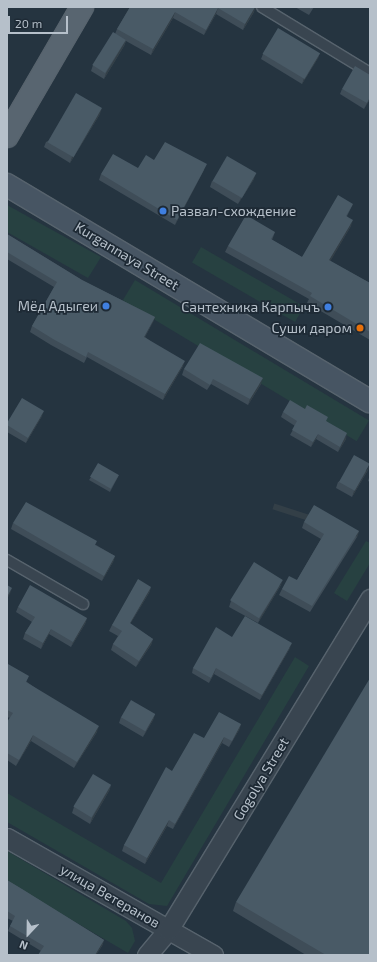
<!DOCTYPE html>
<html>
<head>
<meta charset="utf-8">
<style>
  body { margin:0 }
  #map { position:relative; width:377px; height:962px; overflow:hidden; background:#253440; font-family:"Exo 2",sans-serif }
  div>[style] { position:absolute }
  .green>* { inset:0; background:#274141; transform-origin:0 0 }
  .roads { filter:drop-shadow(1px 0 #57636d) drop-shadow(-1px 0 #57636d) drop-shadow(0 1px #57636d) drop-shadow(0 -1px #57636d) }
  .lane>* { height:10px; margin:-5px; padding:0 5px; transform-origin:5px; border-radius:5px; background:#394550 }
  .street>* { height:19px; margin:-9.5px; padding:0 9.5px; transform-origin:9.5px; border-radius:9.5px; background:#394550 }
  .secondary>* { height:22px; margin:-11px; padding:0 11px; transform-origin:11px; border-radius:11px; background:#475563 }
  .primary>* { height:22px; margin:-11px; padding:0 11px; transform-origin:11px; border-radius:11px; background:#586570 }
  .wall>* { inset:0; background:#3f4d58 }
  .shaded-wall>* { inset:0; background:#333f47; transform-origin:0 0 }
  .building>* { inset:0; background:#495a66; transform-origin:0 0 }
  .dots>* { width:11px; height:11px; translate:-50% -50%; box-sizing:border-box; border:2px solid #1e2a35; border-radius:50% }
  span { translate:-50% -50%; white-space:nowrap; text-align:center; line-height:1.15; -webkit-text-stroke:3.5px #1e2a35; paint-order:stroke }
  .poi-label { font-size:14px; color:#b6c0ca }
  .left { translate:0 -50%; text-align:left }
  .right { translate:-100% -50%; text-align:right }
  .street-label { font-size:14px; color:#b6c0ca }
  .frame { position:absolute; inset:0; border:8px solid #b6c0ca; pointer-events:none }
  .north { position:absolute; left:8px; top:914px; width:40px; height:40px; -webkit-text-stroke:3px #1e2a35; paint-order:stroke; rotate:202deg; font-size:11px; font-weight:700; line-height:16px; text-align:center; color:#b6c0ca }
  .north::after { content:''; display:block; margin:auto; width:14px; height:18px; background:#b6c0ca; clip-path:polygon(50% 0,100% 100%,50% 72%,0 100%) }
  .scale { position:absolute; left:8px; top:16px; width:60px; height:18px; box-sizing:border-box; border:2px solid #b6c0ca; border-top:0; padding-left:5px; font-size:12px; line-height:14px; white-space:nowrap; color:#b6c0ca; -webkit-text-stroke:3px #1e2a35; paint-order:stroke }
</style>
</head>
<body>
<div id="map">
  <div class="green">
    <i style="clip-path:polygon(7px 205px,101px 257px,88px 278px,7px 232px)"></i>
    <i style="left:201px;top:247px;width:119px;height:18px;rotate:30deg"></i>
    <i style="left:135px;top:280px;width:273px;height:24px;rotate:31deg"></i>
    <i style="clip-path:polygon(366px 541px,370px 543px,370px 563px,347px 601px,334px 593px)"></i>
    <i style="clip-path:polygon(295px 657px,309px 666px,167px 906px,149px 904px,7px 822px,7px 793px,161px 883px)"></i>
    <i style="clip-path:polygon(7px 851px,126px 921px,132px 928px,135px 941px,128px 953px,7px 882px)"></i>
  </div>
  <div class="roads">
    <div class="lane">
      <i style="left:262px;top:7px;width:127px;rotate:31.4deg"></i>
      <i style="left:7px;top:560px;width:88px;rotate:30.1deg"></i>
    </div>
    <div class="street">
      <i style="left:7px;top:838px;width:237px;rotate:29.6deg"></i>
      <i style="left:147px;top:955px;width:33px;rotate:-50deg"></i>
      <i style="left:168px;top:930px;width:388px;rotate:-58.6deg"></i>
    </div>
    <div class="secondary">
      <i style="left:7px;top:185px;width:422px;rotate:30.8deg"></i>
    </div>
    <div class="primary">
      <i style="left:7px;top:136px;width:149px;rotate:-59.8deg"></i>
    </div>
  </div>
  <div class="wall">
    <i style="clip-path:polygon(130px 7px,255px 7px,254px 12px,243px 30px,216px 14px,204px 35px,173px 18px,151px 55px,126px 41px,124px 46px,104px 79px,91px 71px,93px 65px,115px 34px,117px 29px)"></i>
    <i style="clip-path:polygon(295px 7px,314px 7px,309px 15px)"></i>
    <i style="clip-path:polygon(320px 53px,318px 58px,302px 84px,261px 59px,263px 54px)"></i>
    <i style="clip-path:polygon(342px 89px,370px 99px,364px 109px,340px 94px)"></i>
    <i style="clip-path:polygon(100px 114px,70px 163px,44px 147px,46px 142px)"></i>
    <i style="clip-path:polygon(154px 160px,204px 170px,175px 225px,99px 180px,101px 174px,138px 168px)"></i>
    <i style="clip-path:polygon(254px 179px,238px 204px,210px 187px,212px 181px)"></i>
    <i style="clip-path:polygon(353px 204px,347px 216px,351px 226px,330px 261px,370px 283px,370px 340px,307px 303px,309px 299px,225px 252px,228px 246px,275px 232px,272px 240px,302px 257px)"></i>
    <i style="clip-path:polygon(7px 234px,82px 280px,155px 317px,153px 322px,145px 337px,183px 366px,163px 400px,87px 357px,84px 363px,51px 345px,30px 332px,32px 326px,54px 287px,7px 259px)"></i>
    <i style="clip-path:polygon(184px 369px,261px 384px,248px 405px,211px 384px,207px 390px,182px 375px)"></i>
    <i style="clip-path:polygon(283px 412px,326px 421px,346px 439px,338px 452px,316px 439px,311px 447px,290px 435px,295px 426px,281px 417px)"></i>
    <i style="clip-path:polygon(42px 416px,26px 443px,7px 432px,7px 423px)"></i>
    <i style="clip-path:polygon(368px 470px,352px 497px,336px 488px,338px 482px)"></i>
    <i style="clip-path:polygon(119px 475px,110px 492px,89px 480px,91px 477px)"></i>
    <i style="clip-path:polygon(370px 475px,370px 482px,368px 481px)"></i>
    <i style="clip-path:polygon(304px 522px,359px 531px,357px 537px,310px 612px,279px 595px,282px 589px,297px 580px,321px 539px,302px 528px)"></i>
    <i style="clip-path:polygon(13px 523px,96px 545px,115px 556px,113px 562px,102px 581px,11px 529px)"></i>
    <i style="clip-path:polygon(281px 585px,258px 623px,229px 607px,231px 601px)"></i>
    <i style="clip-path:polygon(151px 587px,149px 593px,130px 624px,153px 639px,151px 645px,136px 667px,111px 650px,113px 644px,118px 636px,109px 631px,112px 625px)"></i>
    <i style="clip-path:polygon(18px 607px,87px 618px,85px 624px,71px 647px,49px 634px,41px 649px,23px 639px,25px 633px,32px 622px,16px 612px)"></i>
    <i style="clip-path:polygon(232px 637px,290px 648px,260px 700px,214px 674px,209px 683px,192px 673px,193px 668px)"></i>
    <i style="clip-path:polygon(7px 665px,27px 682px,97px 732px,74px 768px,31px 741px,16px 766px,7px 760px,7px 722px,10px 718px,7px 717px)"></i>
    <i style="clip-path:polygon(155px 714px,153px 720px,143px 737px,119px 723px,121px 717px)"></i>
    <i style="clip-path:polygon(241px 724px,239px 730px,229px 747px,222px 743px,173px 829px,167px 826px,145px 864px,122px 851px,124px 845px,204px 738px)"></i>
    <i style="clip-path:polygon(111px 785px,109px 791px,90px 824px,72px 813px,74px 807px)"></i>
    <i style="clip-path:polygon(7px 880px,104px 940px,102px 946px,96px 955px,38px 955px,41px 951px,8px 931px,10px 926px,13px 921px,7px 918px)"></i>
    <i style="clip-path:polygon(236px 902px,370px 955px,306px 955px,233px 911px)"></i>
  </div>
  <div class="shaded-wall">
    <i style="clip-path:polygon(255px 7px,254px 12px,243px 30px,245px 24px)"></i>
    <i style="clip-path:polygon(218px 8px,216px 14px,204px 35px,206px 30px)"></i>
    <i style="clip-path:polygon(175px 12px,173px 18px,151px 55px,153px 49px)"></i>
    <i style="clip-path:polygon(126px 40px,124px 46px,104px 79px,106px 73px)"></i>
    <i style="clip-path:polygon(320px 53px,318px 58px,302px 84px,304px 78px)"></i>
    <i style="clip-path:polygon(370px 97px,370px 99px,364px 109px)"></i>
    <i style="clip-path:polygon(102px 108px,100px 114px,70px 163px,72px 157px)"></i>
    <i style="clip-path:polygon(207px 164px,204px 170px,175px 225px,177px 220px)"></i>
    <i style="clip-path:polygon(256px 173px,254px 179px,238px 204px,241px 198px)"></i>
    <i style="clip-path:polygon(353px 220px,351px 226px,327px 267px,329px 260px)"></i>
    <i style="clip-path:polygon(155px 317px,153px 322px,142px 342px,144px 337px)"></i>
    <i style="clip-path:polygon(185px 361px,183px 366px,163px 400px,165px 394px)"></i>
    <i style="clip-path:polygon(263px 378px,261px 384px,248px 405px,250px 399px)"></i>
    <i style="clip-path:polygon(44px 411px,42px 416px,26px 443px,28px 438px)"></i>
    <i style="clip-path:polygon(347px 433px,346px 439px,338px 452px,340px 447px)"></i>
    <i style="clip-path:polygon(318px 434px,316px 439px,311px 447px,313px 442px)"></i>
    <i style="clip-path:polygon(370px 465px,368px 470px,352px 497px,354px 491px)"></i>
    <i style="left:359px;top:531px;width:6px;height:89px;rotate:108deg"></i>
    <i style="clip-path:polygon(115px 556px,113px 562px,102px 581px,104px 576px)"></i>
    <i style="clip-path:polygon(283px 580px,281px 585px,258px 623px,260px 618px)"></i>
    <i style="clip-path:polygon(151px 587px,149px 593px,127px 629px,130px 623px)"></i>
    <i style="clip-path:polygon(12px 588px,10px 594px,7px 599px,7px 597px)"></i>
    <i style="clip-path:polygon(87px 618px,85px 624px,71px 647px,73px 642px)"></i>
    <i style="clip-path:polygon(51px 629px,49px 634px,41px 649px,43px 643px)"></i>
    <i style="clip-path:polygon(153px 639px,151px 645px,136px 667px,139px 661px)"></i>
    <i style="clip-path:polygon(292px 643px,290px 648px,260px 700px,262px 695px)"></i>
    <i style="clip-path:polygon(216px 668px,214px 674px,209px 683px,211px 678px)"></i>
    <i style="clip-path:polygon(155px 714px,153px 720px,143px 737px,146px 731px)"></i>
    <i style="clip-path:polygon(241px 724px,239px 730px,229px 747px,232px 741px)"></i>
    <i style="clip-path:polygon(99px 726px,97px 732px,74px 768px,77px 762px)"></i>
    <i style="clip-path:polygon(33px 735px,31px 741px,16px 766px,19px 760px)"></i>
    <i style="clip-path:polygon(224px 737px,222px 743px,173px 829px,175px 824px)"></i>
    <i style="clip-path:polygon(111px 785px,109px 791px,90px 824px,92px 818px)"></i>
    <i style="clip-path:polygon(169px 820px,167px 826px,145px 864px,147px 858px)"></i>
    <i style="clip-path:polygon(104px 940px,102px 946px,96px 955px,95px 955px)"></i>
  </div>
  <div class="building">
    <i style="clip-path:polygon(130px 7px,255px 7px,245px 24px,218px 8px,206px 30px,175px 12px,153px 49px,117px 29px)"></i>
    <i style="clip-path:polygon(308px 7px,312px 7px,311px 9px)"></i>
    <i style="clip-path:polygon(7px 25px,10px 27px,7px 31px)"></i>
    <i style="left:278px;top:28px;width:49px;height:30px;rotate:31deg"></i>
    <i style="left:113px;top:32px;width:15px;height:39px;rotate:32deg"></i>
    <i style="clip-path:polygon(355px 66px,370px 75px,370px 97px,367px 103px,342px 89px)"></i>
    <i style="left:76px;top:93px;width:30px;height:57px;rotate:30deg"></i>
    <i style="clip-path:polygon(165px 142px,207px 164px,177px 220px,101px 174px,113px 154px,138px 168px,146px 155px,154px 160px)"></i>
    <i style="left:227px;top:156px;width:34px;height:29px;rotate:30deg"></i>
    <i style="clip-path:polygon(338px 195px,353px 204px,346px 216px,353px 220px,329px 260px,370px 283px,370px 332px,310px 296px,312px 293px,228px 246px,246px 215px,275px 232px,271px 239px,302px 257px)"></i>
    <i style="clip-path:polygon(7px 234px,82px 280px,155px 317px,144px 337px,185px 361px,165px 394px,88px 352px,86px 357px,53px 339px,32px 326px,57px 282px,7px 252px)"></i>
    <i style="clip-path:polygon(200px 343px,263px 378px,250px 399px,213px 379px,210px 385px,184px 369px)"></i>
    <i style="clip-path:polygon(22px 398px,44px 411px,28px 438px,7px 425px,7px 423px)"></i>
    <i style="clip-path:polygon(290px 400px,305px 409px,307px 405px,328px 417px,326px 421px,347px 433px,340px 447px,318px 434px,313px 442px,292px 430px,297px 421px,283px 412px)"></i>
    <i style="left:354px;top:455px;width:18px;height:31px;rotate:29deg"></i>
    <i style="left:98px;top:463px;width:24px;height:16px;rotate:30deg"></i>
    <i style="clip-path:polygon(26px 502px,97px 541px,95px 545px,115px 556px,104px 576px,13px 523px)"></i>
    <i style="clip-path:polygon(314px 505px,359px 531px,312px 606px,282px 589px,289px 576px,297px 580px,324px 534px,304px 522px)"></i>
    <i style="left:254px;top:562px;width:34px;height:45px;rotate:32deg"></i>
    <i style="clip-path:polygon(138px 579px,151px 587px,130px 623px,153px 639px,139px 661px,113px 644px,122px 631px,112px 625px)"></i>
    <i style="clip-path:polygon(7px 585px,12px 588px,7px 597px)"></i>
    <i style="clip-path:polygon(30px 585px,87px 618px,73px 642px,51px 629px,43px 643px,25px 633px,35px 617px,18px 607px)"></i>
    <i style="clip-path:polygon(245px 616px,292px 643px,262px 695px,216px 668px,211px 678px,193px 668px,216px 627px,232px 637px)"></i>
    <i style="clip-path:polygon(8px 664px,29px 676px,26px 682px,99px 726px,77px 762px,33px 735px,19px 760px,7px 753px,7px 722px,13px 713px,7px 710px,7px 665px)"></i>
    <i style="clip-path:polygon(370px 678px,370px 955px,326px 955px,236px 902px)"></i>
    <i style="left:131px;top:700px;width:28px;height:20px;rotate:30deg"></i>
    <i style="clip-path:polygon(219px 712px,241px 724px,232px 741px,224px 737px,175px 824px,169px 820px,147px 858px,124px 845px,166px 767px,172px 771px,194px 733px,204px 738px)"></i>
    <i style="left:93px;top:774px;width:21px;height:38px;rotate:31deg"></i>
    <i style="clip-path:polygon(7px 880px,22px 889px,104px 940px,95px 955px,38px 955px,44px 946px,10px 926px,15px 916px,7px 911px)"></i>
  </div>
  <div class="dots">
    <i style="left:163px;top:211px;background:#3f7fe0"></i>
    <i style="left:106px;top:306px;background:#3f7fe0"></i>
    <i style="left:328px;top:307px;background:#3f7fe0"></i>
    <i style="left:360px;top:328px;background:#e8710a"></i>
  </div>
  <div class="poi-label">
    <span class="left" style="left:171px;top:211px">Развал-схождение</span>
    <span class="right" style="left:98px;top:306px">Мёд Адыгеи</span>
    <span class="right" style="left:320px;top:307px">Сантехника Карпычъ</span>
    <span class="right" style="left:352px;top:328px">Суши даром</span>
  </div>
  <div class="street-label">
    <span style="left:127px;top:256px;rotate:31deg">Kurgannaya Street</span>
    <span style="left:261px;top:779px;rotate:-59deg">Gogolya Street</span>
    <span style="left:110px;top:896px;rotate:30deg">улица Ветеранов</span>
  </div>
  <div class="frame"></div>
  <div class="north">N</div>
  <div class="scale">20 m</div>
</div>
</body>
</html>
